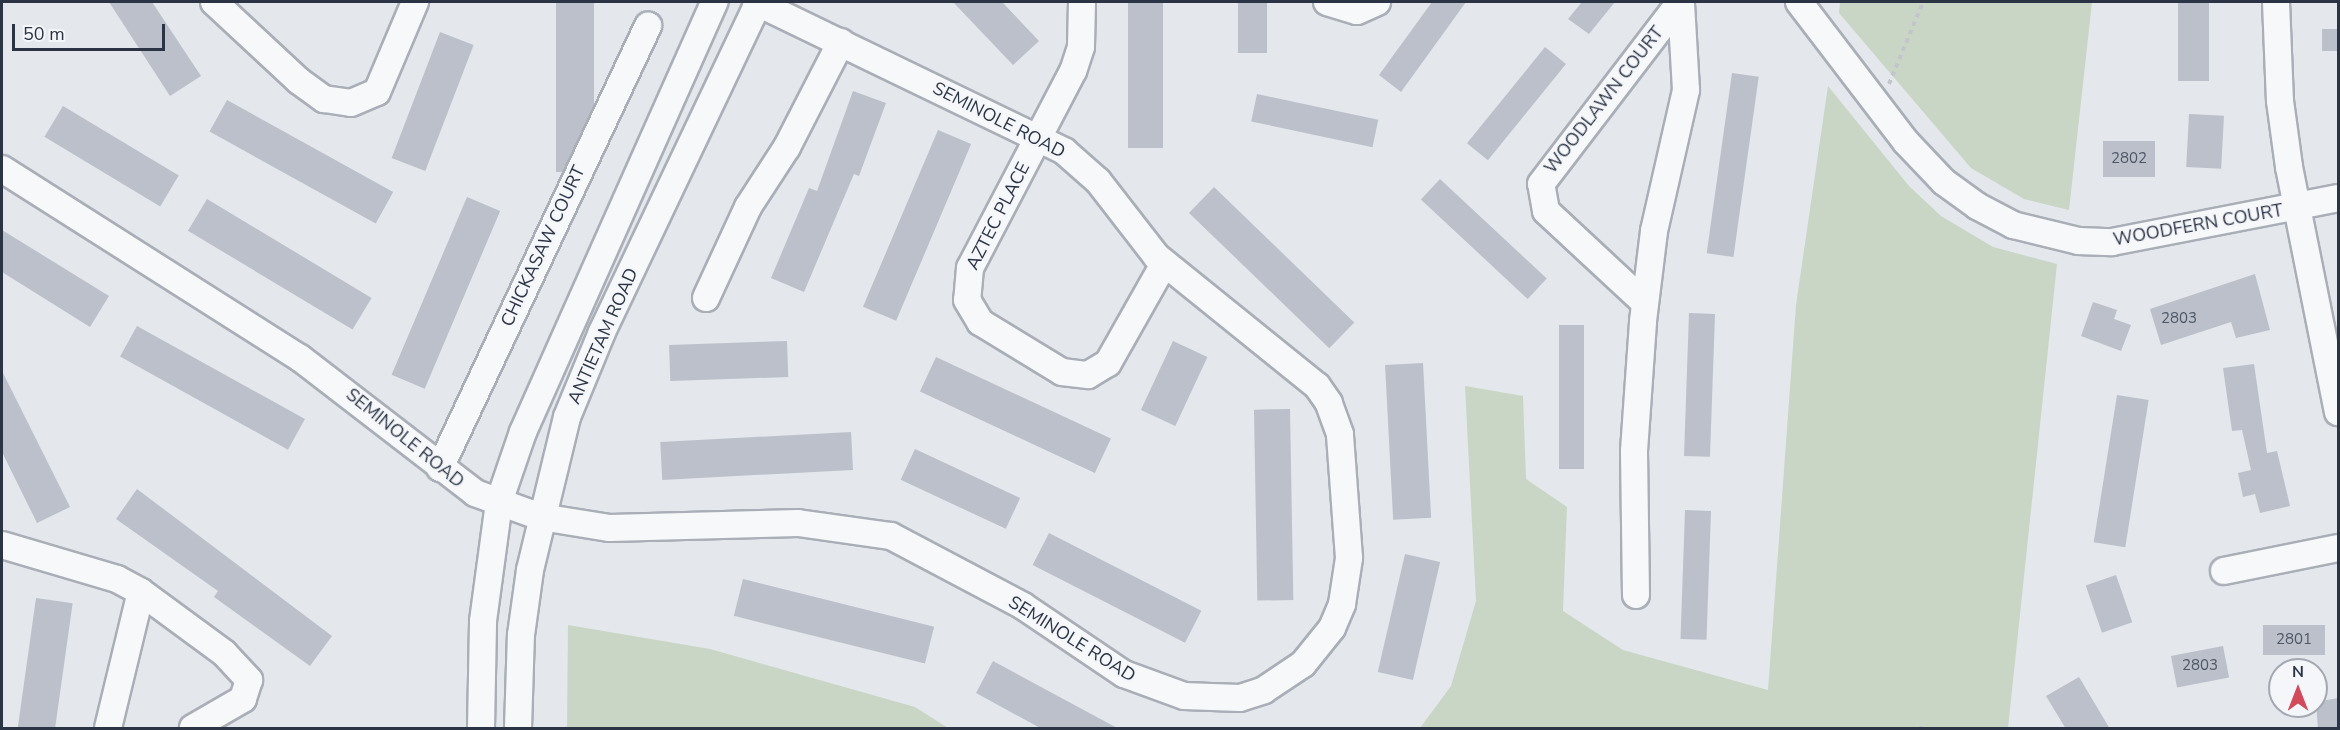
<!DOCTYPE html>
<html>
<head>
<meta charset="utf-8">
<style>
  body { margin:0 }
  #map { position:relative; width:2340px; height:730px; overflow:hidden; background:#e4e7ec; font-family:"Nunito Sans",sans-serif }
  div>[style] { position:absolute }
  .green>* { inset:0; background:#c9d6c5 }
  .building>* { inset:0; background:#bbc0ca; transform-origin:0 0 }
  .path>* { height:4px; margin-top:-2px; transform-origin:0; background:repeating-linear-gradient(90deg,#c2c5cb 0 4.5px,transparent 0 9px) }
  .roads { filter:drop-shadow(2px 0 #a9aeb7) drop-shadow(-2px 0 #a9aeb7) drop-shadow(0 2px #a9aeb7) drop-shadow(0 -2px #a9aeb7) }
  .minor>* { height:26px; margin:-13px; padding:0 13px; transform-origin:13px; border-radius:13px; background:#f7f8fa }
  span { translate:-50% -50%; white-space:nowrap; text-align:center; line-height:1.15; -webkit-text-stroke:4.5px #f4f6f9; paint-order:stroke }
  .number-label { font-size:15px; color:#4f5766 }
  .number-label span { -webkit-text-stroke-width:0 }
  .street-label { font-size:18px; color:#2b3445 }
  .frame { position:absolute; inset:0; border:3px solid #2b3445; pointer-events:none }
  .north { position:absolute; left:2268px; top:658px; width:60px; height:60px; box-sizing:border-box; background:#f4f6f9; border:2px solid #a4a8b1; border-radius:50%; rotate:0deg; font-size:16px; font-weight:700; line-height:24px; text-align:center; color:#2b3445 }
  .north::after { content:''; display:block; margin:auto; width:21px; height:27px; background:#d1495b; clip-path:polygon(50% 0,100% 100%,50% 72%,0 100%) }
  .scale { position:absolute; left:12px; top:24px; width:153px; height:27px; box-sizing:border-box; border:3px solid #2b3445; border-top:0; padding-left:8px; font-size:18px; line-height:21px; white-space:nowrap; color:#2b3445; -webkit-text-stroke:4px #f4f6f9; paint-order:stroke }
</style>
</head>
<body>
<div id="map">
  <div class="green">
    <i style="clip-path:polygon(1840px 2px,2092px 2px,2069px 210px,2024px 199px,1971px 168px,1839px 13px)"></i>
    <i style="clip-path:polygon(1828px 86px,1909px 186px,1941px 216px,1993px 247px,2057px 264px,2008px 728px,1420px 728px,1451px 686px,1476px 601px,1465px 386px,1523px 396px,1526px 479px,1567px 507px,1563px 611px,1623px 650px,1768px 690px,1796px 305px)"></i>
    <i style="clip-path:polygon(568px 625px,710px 649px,915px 707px,948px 728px,567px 728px)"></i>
  </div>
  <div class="building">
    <i style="clip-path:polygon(109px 2px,152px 2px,201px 76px,170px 96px)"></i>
    <i style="left:556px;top:2px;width:38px;height:170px"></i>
    <i style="clip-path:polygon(953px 2px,1002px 2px,1039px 41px,1013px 65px)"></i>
    <i style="left:1128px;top:2px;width:35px;height:146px"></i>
    <i style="left:1238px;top:2px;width:29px;height:51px"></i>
    <i style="clip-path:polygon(1432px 2px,1466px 2px,1401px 92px,1379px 75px)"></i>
    <i style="clip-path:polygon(1582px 2px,1615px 2px,1589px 34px,1568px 19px)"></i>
    <i style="left:2178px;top:2px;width:31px;height:79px"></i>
    <i style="left:2322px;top:29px;width:16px;height:22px"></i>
    <i style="left:440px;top:32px;width:36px;height:135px;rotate:21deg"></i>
    <i style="left:1545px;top:47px;width:27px;height:124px;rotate:39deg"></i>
    <i style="left:1732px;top:73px;width:27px;height:182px;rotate:8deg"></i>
    <i style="clip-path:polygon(853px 91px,886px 103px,859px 176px,854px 174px,804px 292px,771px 278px,809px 188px,817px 191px)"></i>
    <i style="left:1257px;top:94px;width:124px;height:28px;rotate:12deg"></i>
    <i style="left:227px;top:100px;width:190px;height:36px;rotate:29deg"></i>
    <i style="left:63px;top:106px;width:135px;height:36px;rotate:31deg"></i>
    <i style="left:2189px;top:114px;width:35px;height:53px;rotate:3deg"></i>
    <i style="left:938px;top:130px;width:36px;height:192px;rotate:23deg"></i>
    <i style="left:2103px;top:141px;width:52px;height:36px"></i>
    <i style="left:1440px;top:179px;width:146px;height:28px;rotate:43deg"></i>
    <i style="left:1214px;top:187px;width:195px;height:36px;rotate:44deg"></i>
    <i style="left:467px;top:197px;width:36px;height:193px;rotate:23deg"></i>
    <i style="left:207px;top:199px;width:192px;height:37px;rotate:31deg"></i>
    <i style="clip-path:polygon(2px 230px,109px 296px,90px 327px,2px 272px)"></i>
    <i style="clip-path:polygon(2255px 274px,2270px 330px,2236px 338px,2231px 322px,2161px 345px,2150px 309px)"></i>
    <i style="clip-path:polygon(2093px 302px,2117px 310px,2114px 319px,2131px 325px,2121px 351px,2081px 336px)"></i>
    <i style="left:1689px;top:313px;width:26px;height:143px;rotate:2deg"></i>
    <i style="left:1559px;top:325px;width:25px;height:144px"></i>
    <i style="left:137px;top:326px;width:192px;height:35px;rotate:29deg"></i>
    <i style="left:787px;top:341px;width:36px;height:118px;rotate:88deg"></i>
    <i style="left:1173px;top:341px;width:38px;height:76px;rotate:25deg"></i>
    <i style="left:936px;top:357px;width:193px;height:38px;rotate:25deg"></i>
    <i style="left:1423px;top:363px;width:155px;height:38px;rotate:87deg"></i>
    <i style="clip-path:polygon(2254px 364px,2267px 453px,2277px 451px,2290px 506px,2260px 513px,2255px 494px,2243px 497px,2238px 473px,2251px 470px,2242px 430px,2232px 431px,2223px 368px)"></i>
    <i style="clip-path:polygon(2px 371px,70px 507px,37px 523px,2px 452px)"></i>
    <i style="left:2117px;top:395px;width:32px;height:149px;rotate:9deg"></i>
    <i style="left:1290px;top:409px;width:191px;height:36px;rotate:89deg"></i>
    <i style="left:851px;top:432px;width:38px;height:191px;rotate:87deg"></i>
    <i style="left:915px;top:449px;width:116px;height:34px;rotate:25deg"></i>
    <i style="clip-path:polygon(137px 489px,332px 636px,310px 666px,214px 597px,218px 591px,116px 519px)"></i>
    <i style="left:1685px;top:510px;width:26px;height:129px;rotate:2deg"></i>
    <i style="left:1049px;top:533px;width:171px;height:36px;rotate:27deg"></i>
    <i style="left:1405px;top:554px;width:36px;height:121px;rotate:13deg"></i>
    <i style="left:2116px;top:575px;width:50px;height:32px;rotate:71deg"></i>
    <i style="left:743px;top:579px;width:197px;height:38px;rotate:14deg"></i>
    <i style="left:36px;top:598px;width:37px;height:132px;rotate:8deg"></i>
    <i style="left:2263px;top:625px;width:62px;height:30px"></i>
    <i style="left:2223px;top:646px;width:32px;height:53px;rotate:79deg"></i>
    <i style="clip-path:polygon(993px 661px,1119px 729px,1042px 729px,976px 693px)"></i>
    <i style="clip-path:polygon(2079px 677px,2110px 729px,2066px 729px,2046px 696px)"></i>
    <i style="clip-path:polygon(2338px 698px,2338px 729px,2318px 729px,2316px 702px)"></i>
  </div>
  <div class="path">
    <i style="left:1889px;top:84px;width:89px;rotate:-67.5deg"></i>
    <i style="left:1921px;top:728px;width:2px;rotate:-90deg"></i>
  </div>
  <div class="roads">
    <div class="minor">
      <i style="left:214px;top:2px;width:116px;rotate:42.9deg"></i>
      <i style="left:299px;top:81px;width:31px;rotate:36deg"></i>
      <i style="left:324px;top:99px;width:27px;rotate:8deg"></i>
      <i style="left:351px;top:103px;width:28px;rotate:-23deg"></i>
      <i style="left:377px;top:92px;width:98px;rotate:-67.1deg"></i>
      <i style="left:1082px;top:2px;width:45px;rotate:91.3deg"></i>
      <i style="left:1081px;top:47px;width:25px;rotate:108deg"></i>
      <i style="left:1073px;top:71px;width:222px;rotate:117.6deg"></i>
      <i style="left:970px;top:268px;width:32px;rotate:95deg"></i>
      <i style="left:967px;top:300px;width:26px;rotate:59deg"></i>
      <i style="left:980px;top:322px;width:96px;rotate:31.4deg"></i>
      <i style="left:1062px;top:372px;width:26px;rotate:7deg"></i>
      <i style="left:1088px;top:375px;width:23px;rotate:-31deg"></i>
      <i style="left:1108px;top:363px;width:114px;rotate:-60.5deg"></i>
      <i style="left:1327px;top:2px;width:31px;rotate:17deg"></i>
      <i style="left:1357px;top:11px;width:22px;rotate:-24deg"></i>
      <i style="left:1799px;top:2px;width:176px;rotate:52.6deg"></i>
      <i style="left:1906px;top:142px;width:55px;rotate:46.5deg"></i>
      <i style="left:1944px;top:182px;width:41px;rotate:36deg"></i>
      <i style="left:1977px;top:206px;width:41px;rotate:27.8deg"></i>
      <i style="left:2013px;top:225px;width:67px;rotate:13.8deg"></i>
      <i style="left:2078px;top:241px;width:34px;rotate:2deg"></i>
      <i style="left:2112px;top:242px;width:230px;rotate:-11deg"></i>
      <i style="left:2276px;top:2px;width:99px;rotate:87.7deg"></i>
      <i style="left:2280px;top:101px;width:67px;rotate:82.2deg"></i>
      <i style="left:2289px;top:167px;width:250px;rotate:78.7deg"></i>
      <i style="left:2px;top:169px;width:353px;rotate:32.4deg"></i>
      <i style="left:300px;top:358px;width:221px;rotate:37.6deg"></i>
      <i style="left:475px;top:493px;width:70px;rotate:20deg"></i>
      <i style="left:541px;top:517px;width:70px;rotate:9.1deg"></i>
      <i style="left:610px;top:528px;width:188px;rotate:-1.5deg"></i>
      <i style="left:798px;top:523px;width:94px;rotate:8deg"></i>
      <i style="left:891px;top:536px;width:149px;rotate:27.9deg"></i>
      <i style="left:1023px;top:606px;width:122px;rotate:34deg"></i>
      <i style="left:1124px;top:674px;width:64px;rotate:20.1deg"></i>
      <i style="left:1184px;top:696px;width:56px;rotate:2deg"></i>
      <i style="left:1240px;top:698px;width:25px;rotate:-18deg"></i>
      <i style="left:1264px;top:690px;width:47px;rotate:-33.7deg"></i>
      <i style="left:1303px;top:664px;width:46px;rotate:-51.1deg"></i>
      <i style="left:1332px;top:628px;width:26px;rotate:-67deg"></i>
      <i style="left:1342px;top:604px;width:47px;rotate:-81.3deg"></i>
      <i style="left:1349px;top:558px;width:124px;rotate:-94.2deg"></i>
      <i style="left:1340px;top:434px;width:33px;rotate:-110deg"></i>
      <i style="left:1329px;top:403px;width:21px;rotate:-125deg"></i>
      <i style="left:1317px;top:386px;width:206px;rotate:-141.1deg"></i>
      <i style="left:1157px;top:257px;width:96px;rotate:-127.8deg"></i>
      <i style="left:1098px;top:181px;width:45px;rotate:-138.6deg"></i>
      <i style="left:1064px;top:151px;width:342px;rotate:-154.2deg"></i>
      <i style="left:706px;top:298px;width:100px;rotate:-65.2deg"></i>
      <i style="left:748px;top:207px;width:72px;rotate:-57deg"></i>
      <i style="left:787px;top:147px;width:118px;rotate:-62.8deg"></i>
      <i style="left:1645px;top:303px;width:135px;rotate:-137.1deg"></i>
      <i style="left:1546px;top:211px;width:27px;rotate:-100deg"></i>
      <i style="left:1541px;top:184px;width:229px;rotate:-52.6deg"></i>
      <i style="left:440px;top:468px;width:489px;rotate:-64.8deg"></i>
      <i style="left:2px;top:545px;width:120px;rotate:16.5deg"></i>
      <i style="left:117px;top:579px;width:27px;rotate:28deg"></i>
      <i style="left:2224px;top:571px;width:116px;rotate:-11.4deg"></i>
      <i style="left:1636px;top:595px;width:144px;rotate:-90.8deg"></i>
      <i style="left:1634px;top:451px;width:130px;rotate:-86deg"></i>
      <i style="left:1643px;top:321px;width:91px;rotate:-83deg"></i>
      <i style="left:1654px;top:231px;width:145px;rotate:-77.2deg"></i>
      <i style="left:1686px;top:90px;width:88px;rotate:-93.3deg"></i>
      <i style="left:108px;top:728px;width:140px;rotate:-76.4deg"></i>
      <i style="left:141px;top:592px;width:103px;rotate:36.3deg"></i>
      <i style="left:224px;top:653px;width:37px;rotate:47deg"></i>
      <i style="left:249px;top:680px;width:20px;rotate:108deg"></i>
      <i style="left:243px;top:699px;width:58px;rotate:149.9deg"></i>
      <i style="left:481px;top:728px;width:107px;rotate:-88.9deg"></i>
      <i style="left:483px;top:621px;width:120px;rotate:-82.3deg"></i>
      <i style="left:499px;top:502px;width:74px;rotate:-71.1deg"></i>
      <i style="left:523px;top:432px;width:471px;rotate:-66deg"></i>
      <i style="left:518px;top:728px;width:93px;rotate:-88.2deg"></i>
      <i style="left:521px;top:635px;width:66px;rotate:-82.1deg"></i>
      <i style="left:530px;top:570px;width:157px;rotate:-76.4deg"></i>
      <i style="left:567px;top:417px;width:92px;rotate:-67.6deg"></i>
      <i style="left:602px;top:332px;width:365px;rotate:-64.6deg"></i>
    </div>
  </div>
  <div class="number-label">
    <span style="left:2129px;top:159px">2802</span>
    <span style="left:2179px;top:319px">2803</span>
    <span style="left:2294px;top:640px">2801</span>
    <span style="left:2200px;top:666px">2803</span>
  </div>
  <div class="street-label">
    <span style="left:1604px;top:100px;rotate:-52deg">WOODLAWN COURT</span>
    <span style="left:999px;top:120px;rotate:27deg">SEMINOLE ROAD</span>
    <span style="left:998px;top:216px;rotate:-63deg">AZTEC PLACE</span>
    <span style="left:2198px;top:225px;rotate:-10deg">WOODFERN COURT</span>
    <span style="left:543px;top:246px;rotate:-65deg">CHICKASAW COURT</span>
    <span style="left:603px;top:336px;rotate:-66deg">ANTIETAM ROAD</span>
    <span style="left:405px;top:438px;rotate:39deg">SEMINOLE ROAD</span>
    <span style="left:1072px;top:639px;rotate:32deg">SEMINOLE ROAD</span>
  </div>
  <div class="frame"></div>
  <div class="north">N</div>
  <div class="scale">50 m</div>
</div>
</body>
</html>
